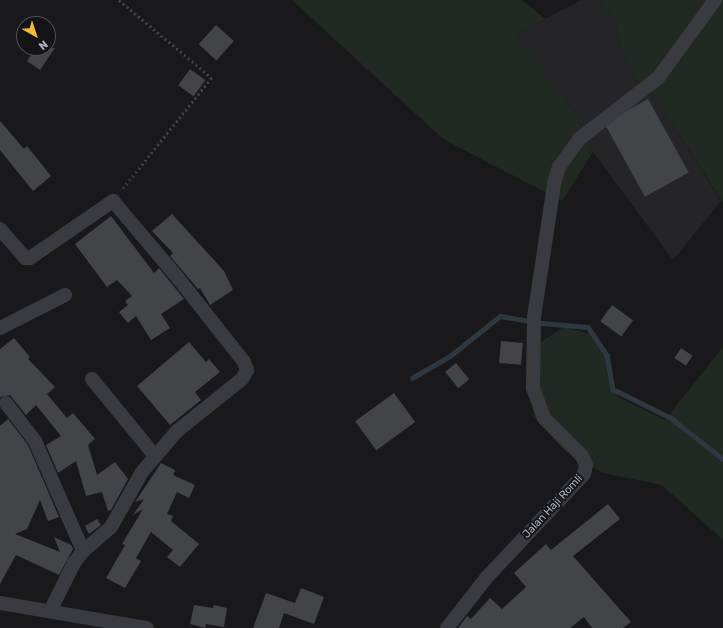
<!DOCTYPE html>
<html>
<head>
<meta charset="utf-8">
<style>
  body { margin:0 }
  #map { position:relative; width:723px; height:628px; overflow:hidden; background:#19191b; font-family:Rubik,sans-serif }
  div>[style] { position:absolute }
  .built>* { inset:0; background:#252528 }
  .green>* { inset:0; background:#202922 }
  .stream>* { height:4.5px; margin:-2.25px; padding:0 2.25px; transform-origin:2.25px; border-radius:2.25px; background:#2e3840 }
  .building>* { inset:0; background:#434448; transform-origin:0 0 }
  .path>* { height:2.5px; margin-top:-1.25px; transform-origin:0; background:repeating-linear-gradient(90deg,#404247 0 2px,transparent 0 5px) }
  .street>* { height:14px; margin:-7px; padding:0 7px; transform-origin:7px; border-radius:7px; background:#3a3b40 }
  span { translate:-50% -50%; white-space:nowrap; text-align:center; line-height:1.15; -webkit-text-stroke:4px #141416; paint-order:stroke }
  .street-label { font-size:11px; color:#abb0bb }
  .north { position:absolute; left:16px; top:16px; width:40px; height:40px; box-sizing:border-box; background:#141416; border:1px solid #505258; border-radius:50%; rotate:141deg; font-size:11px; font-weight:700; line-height:16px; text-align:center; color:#abb0bb }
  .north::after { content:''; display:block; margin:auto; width:14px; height:18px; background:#f5b837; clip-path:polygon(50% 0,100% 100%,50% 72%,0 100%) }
</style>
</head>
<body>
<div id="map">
  <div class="built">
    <i style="clip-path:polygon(581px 0,600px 0,615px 21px,619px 43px,633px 76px,659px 103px,721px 201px,673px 260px,593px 152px,573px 110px,513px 36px)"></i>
  </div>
  <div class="green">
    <i style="clip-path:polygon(292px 0,522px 0,545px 19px,514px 36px,573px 110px,593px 152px,562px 201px,443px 139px)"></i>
    <i style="clip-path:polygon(600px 0,723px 0,723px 203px,659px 103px,633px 76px,619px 43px,615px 21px)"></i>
    <i style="clip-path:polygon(564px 327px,598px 336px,618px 397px,665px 420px,723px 347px,723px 540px,662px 485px,603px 473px,564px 450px,534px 417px,533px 347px)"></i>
  </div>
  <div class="stream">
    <i style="left:412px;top:378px;width:44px;rotate:-30.1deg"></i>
    <i style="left:450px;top:356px;width:64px;rotate:-38.7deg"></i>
    <i style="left:500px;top:316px;width:43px;rotate:9.5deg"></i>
    <i style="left:542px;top:323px;width:46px;rotate:5deg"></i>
    <i style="left:588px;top:327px;width:34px;rotate:56deg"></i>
    <i style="left:607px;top:355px;width:35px;rotate:80deg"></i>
    <i style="left:613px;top:389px;width:65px;rotate:26.6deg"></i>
    <i style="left:671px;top:418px;width:66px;rotate:38.3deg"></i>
  </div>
  <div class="building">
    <i style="left:216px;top:25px;width:24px;height:26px;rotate:42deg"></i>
    <i style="clip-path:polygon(36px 48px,55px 48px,40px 70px,27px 61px)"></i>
    <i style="left:190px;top:69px;width:19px;height:20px;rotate:36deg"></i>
    <i style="left:648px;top:99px;width:84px;height:50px;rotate:61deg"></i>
    <i style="clip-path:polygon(0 121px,24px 149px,27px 146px,51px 176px,33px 191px,0 150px)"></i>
    <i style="clip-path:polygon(172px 214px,224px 271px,233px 290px,210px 305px,200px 288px,198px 289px,170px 256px,173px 253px,152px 231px)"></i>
    <i style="clip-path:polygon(111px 216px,154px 273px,159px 268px,184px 299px,161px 314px,170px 328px,151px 340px,136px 316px,128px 323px,119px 312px,128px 305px,125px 301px,132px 296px,117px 280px,107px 287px,75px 244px)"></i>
    <i style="left:612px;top:305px;width:26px;height:20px;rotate:36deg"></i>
    <i style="clip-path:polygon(14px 338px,30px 357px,28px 359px,55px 387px,47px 394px,67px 418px,73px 413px,95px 439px,88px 445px,97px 475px,115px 462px,128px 479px,111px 510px,108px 511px,102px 492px,86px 496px,76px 461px,58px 473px,46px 445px,61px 436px,36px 405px,26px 415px,10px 395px,0 397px,0 349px)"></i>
    <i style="left:501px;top:341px;width:22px;height:22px;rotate:5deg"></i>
    <i style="clip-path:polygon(189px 342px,206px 362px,209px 359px,220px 372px,195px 392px,201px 400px,170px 425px,137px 386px)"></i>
    <i style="left:681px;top:348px;width:14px;height:12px;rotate:34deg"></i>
    <i style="left:456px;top:363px;width:21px;height:14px;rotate:51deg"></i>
    <i style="left:394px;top:393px;width:36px;height:48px;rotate:54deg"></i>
    <i style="clip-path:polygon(8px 419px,28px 445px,59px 517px,48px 521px,40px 500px,27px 529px,15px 534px,60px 552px,54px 537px,71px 545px,73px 549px,59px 575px,16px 555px,0 584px,0 426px)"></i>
    <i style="clip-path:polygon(161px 463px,175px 470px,173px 475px,195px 485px,189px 498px,177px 492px,167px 514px,173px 516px,171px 521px,199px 544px,180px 567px,167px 557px,173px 550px,151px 532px,136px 558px,141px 561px,125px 588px,106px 578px,125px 545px,122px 544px,143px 509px,133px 515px,144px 499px,135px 502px)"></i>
    <i style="clip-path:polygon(608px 504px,620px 519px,573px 556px,631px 622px,623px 628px,592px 628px,584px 617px,570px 628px,458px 628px,467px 616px,471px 619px,490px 598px,502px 609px,526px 587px,514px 573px,546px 544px,551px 550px)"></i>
    <i style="clip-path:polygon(97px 519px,101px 525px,89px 534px,85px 526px)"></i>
    <i style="clip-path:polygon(301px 588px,324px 597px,314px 624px,284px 613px,279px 628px,253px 628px,266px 593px,295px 603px)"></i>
    <i style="clip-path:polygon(194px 605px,213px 608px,214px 605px,227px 608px,224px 627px,206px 624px,205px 628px,190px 624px)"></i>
  </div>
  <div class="path">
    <i style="left:119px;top:0;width:121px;rotate:40deg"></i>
    <i style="left:212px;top:78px;width:145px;rotate:128.8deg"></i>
  </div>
  <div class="street">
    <i style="left:0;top:229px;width:38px;rotate:49deg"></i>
    <i style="left:25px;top:258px;width:5px"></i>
    <i style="left:30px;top:258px;width:101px;rotate:-34.5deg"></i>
    <i style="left:113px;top:201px;width:101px;rotate:49.8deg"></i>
    <i style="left:178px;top:278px;width:107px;rotate:51.8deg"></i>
    <i style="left:244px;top:362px;width:9px;rotate:69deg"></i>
    <i style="left:247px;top:370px;width:10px;rotate:119deg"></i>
    <i style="left:242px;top:379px;width:83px;rotate:141.3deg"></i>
    <i style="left:177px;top:431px;width:54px;rotate:130.5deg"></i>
    <i style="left:142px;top:472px;width:63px;rotate:119.4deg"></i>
    <i style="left:111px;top:527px;width:37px;rotate:139deg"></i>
    <i style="left:83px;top:551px;width:15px;rotate:127deg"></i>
    <i style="left:74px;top:563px;width:54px;rotate:116.6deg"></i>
    <i style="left:0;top:328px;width:73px;rotate:-26.9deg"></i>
    <i style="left:92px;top:379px;width:99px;rotate:50.7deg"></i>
    <i style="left:6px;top:403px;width:48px;rotate:52.7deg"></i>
    <i style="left:35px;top:441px;width:120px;rotate:66.4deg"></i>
    <i style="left:0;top:603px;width:149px;rotate:9.7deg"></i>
    <i style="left:447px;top:628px;width:65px;rotate:-51.9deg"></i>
    <i style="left:487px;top:577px;width:141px;rotate:-46.7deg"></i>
    <i style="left:584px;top:474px;width:9px;rotate:-77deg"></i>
    <i style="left:586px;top:465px;width:10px;rotate:-114deg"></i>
    <i style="left:582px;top:456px;width:54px;rotate:-135deg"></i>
    <i style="left:544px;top:418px;width:32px;rotate:-110deg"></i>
    <i style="left:533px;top:388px;width:71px;rotate:-89.2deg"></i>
    <i style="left:534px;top:317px;width:134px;rotate:-81.4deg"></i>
    <i style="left:554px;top:184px;width:18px;rotate:-74deg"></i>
    <i style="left:559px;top:167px;width:34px;rotate:-54deg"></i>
    <i style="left:579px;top:139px;width:100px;rotate:-37.7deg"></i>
    <i style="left:658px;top:78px;width:97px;rotate:-53.8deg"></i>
  </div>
  <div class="street-label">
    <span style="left:553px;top:507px;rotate:-47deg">Jalan Haji Romli</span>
  </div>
  <div class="north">N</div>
</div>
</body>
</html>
